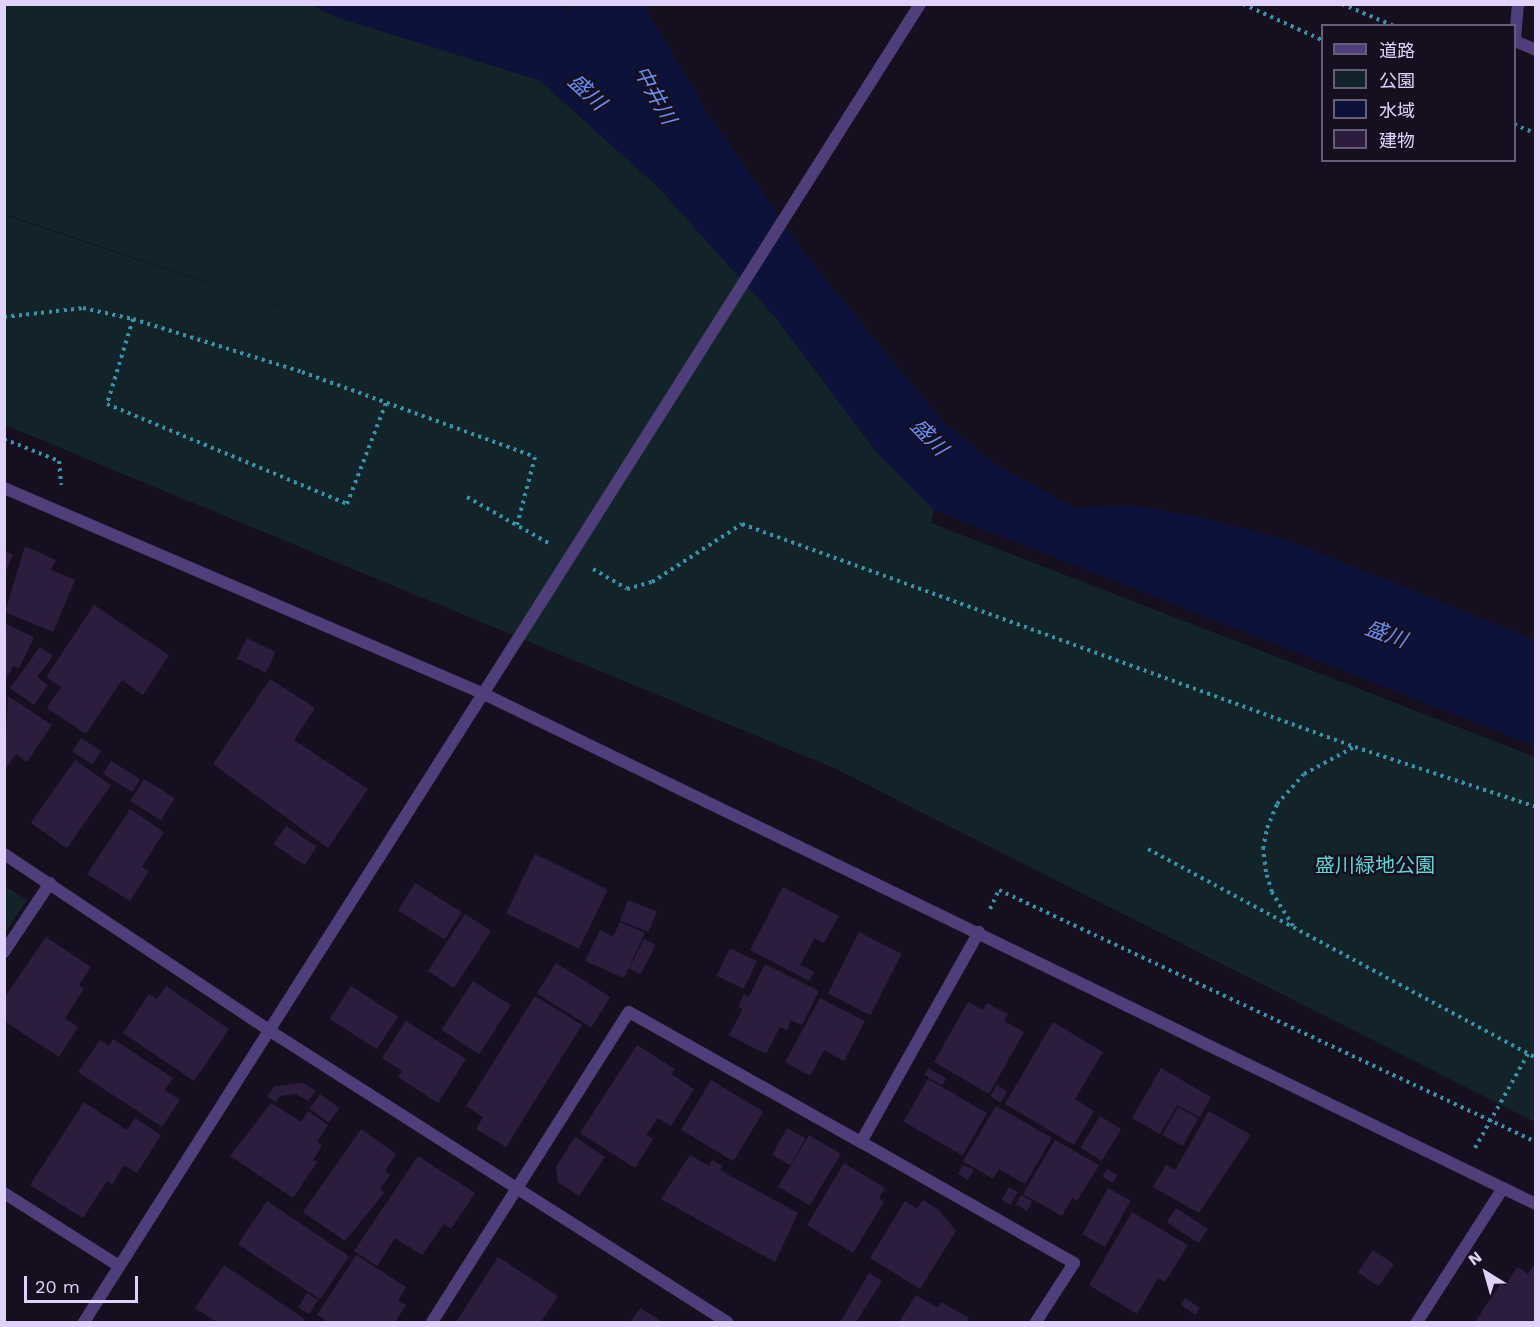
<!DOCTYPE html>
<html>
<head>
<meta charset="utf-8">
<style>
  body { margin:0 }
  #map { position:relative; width:1540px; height:1327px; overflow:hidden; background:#160f20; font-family:"Work Sans","Noto Sans JP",sans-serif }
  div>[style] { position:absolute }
  .green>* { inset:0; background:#122429 }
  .water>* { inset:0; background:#0d123a }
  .river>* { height:69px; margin:-34.5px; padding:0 34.5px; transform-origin:34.5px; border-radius:34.5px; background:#0d123a }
  .building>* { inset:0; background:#2c1d3f; transform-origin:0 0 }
  .path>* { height:4px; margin-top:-2px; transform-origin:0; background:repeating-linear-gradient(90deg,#3992a8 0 3px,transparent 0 7.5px) }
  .minor>* { height:12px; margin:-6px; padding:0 6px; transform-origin:6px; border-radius:6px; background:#503e7b }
  .tertiary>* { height:12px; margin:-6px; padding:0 6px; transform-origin:6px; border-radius:6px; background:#503e7b }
  .tertiary-bridge>* { height:12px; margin:-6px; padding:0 6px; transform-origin:6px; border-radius:6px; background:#503e7b }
  span { translate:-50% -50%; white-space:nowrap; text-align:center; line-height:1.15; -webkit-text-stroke:4.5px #160f20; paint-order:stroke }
  .park-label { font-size:20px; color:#64d3d4 }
  .water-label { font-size:21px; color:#698ff2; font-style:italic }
  .frame { position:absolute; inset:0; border:6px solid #e1d2fb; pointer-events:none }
  .legend { position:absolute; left:1321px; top:24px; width:195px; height:138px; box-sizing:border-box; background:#160f20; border:2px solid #675d78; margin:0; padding:8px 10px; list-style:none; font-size:18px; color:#e1d2fb }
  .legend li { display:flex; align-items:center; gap:12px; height:30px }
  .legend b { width:30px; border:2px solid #675d78 }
  .north { position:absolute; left:1456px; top:1243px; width:60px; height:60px; -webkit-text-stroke:4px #160f20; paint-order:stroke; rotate:323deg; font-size:16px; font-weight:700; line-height:24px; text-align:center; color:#e1d2fb }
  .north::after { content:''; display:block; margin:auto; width:21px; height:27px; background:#e1d2fb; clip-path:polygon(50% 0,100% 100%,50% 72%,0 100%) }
  .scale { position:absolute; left:24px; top:1276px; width:114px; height:27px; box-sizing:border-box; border:3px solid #e1d2fb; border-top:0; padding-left:8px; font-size:18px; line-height:21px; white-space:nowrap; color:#e1d2fb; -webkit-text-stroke:4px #160f20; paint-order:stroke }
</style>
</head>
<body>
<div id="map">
  <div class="green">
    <i style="clip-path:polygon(5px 5px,312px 5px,336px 17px,539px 80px,658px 187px,776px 318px,873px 448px,934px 510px,931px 523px,1535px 757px,1535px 1122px,834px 768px,5px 425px,5px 215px,450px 365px,5px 214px)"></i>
    <i style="clip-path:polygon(5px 886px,27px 900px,5px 933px)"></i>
  </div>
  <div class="water">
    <i style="clip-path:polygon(312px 5px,559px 5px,571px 15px,656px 39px,808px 258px,942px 421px,997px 465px,1075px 508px,1125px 505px,1201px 517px,1290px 541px,1535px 640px,1535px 746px,934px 510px,873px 448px,776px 318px,658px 187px,539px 80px,336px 17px)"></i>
  </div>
  <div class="river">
    <i style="left:602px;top:4px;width:124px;rotate:58.9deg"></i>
  </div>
  <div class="building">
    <i style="clip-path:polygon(25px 546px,56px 560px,51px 570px,75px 580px,53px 632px,5px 612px)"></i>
    <i style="clip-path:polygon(4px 551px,13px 555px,4px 574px)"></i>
    <i style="clip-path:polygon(94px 605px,169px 655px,143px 695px,122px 680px,86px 734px,47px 708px,61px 687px,46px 677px)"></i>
    <i style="clip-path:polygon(4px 623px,34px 637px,19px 668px,13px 666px,4px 684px)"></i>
    <i style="left:247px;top:638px;width:32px;height:23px;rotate:26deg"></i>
    <i style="clip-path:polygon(40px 647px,53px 656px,37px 677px,48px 685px,34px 705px,10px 688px)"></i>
    <i style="clip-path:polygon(270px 679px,315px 708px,294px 740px,368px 789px,328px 848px,213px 764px)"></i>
    <i style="clip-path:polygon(8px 696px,52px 725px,27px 762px,16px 754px,4px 771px)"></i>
    <i style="left:81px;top:738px;width:24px;height:16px;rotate:33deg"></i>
    <i style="left:75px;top:760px;width:44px;height:77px;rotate:35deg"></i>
    <i style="left:111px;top:761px;width:34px;height:15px;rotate:32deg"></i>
    <i style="left:144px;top:779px;width:36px;height:26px;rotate:32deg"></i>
    <i style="clip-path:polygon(130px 809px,164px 832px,142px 867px,149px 871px,130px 901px,87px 874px)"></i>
    <i style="left:286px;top:826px;width:37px;height:22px;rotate:34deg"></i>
    <i style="left:535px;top:854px;width:81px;height:66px;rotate:26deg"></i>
    <i style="left:415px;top:883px;width:55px;height:32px;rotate:32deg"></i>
    <i style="clip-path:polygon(783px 887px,839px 916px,824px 943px,815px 938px,800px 965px,814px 972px,809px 981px,750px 950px)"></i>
    <i style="left:628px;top:900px;width:31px;height:22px;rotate:22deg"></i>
    <i style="left:465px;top:914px;width:31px;height:68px;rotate:33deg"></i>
    <i style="clip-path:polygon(620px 922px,645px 933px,624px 978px,585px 961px,600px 930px,613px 937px)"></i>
    <i style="left:859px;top:932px;width:48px;height:69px;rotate:27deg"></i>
    <i style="clip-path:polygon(46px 937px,91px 967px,79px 985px,84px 989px,65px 1018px,78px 1027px,59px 1057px,4px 1021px,4px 998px)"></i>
    <i style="left:644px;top:939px;width:13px;height:33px;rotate:27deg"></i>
    <i style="left:730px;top:948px;width:30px;height:31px;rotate:26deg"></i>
    <i style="left:556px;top:963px;width:64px;height:36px;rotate:32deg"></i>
    <i style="clip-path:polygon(765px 964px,819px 991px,802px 1025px,791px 1020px,787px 1030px,780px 1027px,766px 1054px,729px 1035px,743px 1009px,738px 1007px,744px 994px,749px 997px)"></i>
    <i style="left:473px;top:981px;width:45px;height:58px;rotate:33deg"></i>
    <i style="clip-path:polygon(166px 986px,229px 1029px,194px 1081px,123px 1033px,149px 994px,157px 999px)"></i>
    <i style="left:351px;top:986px;width:56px;height:39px;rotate:33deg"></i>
    <i style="clip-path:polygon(535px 996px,582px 1025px,506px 1147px,476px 1129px,483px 1117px,466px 1106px)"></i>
    <i style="clip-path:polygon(820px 998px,865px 1021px,844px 1061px,824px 1050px,810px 1076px,785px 1062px)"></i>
    <i style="clip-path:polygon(968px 1002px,983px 1010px,987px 1003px,1008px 1014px,1004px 1021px,1024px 1032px,989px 1094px,934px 1062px)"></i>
    <i style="clip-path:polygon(406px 1021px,466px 1059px,438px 1103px,398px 1077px,402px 1071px,382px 1058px)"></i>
    <i style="clip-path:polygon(1053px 1022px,1103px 1052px,1075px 1099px,1094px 1111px,1074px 1145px,1005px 1104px)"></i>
    <i style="clip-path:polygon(113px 1039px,173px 1078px,165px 1090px,180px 1100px,162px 1127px,78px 1072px,100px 1040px,109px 1046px)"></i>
    <i style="clip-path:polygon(637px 1045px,675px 1069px,671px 1074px,694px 1089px,671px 1126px,658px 1118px,646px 1135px,653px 1139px,635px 1168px,580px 1133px)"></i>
    <i style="left:928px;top:1068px;width:21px;height:8px;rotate:29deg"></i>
    <i style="clip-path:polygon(1161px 1068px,1211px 1097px,1200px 1117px,1177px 1105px,1160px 1134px,1132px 1118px)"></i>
    <i style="left:928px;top:1079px;width:68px;height:49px;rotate:30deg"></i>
    <i style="left:711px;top:1080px;width:61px;height:58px;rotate:31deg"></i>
    <i style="clip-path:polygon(304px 1083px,316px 1091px,308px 1101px,296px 1094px,280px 1096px,276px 1102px,267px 1096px,275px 1086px)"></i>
    <i style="left:997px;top:1085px;width:12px;height:13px;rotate:31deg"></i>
    <i style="left:320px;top:1094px;width:24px;height:18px;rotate:36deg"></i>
    <i style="clip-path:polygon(84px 1102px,127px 1130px,135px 1118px,161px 1135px,137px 1173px,124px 1165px,112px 1185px,107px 1181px,83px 1218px,30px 1185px)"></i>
    <i style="clip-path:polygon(271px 1103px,301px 1122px,308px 1111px,328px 1125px,317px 1142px,322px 1146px,313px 1160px,317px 1162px,293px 1198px,230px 1156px)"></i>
    <i style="clip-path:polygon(996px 1106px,1052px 1138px,1025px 1184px,999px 1169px,993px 1179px,963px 1161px)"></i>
    <i style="left:1178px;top:1107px;width:23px;height:32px;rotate:29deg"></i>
    <i style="clip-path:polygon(1209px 1111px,1251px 1135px,1199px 1213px,1153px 1187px,1166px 1165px,1175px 1170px)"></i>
    <i style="left:1100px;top:1116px;width:25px;height:37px;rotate:32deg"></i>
    <i style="left:787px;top:1128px;width:21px;height:31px;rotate:29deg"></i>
    <i style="clip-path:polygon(361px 1129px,396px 1154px,385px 1171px,390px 1175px,380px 1189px,385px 1192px,345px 1241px,303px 1212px)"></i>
    <i style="left:809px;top:1135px;width:37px;height:60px;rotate:31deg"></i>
    <i style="clip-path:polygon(575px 1137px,605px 1157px,579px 1196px,558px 1182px,556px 1167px)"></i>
    <i style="clip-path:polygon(1055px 1140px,1099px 1165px,1077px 1201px,1072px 1198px,1062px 1216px,1023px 1194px)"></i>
    <i style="clip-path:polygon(690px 1155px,709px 1166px,712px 1160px,723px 1166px,720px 1170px,798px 1213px,775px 1262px,661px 1199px)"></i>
    <i style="clip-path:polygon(418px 1156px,475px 1193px,451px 1229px,444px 1224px,422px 1255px,395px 1238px,377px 1266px,354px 1251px)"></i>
    <i style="clip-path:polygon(844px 1163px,885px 1188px,879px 1198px,884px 1202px,853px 1253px,807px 1225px)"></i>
    <i style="clip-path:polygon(963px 1165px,974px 1170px,968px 1180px,958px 1174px)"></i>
    <i style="left:1107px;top:1169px;width:12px;height:9px;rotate:31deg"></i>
    <i style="left:1009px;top:1187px;width:10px;height:15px;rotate:29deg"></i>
    <i style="left:1108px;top:1188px;width:26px;height:53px;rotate:29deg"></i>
    <i style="left:1021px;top:1195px;width:13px;height:11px;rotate:29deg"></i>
    <i style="clip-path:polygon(923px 1200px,939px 1210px,956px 1231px,920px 1289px,870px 1258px,905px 1201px,917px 1209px)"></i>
    <i style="left:267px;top:1201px;width:99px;height:52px;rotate:34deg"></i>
    <i style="left:1176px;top:1208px;width:38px;height:17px;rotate:33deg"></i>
    <i style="clip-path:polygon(1132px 1212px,1188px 1245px,1165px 1282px,1158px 1278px,1137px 1314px,1089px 1285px)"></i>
    <i style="left:1373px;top:1250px;width:25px;height:27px;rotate:34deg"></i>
    <i style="clip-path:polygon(356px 1255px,406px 1287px,398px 1300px,406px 1305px,395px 1322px,328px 1322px,317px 1315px)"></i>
    <i style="clip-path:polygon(498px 1257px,558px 1296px,541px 1322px,456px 1322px)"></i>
    <i style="clip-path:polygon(1536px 1262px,1536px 1322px,1475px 1322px,1501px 1283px,1505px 1286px,1517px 1267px,1528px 1274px)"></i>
    <i style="clip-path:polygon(224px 1265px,305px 1319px,303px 1322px,217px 1322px,195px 1308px)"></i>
    <i style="clip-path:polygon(869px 1273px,882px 1281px,856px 1322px,840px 1322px)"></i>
    <i style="left:307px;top:1293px;width:13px;height:17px;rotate:32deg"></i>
    <i style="clip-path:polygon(916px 1295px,938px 1308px,941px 1302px,969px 1318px,966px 1322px,899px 1322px)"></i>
    <i style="left:1185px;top:1298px;width:18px;height:8px;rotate:34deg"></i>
    <i style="clip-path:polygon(640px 1308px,663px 1322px,630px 1322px)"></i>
  </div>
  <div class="path">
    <i style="left:1243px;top:4px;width:87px;rotate:24.5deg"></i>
    <i style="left:1342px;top:4px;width:56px;rotate:22.9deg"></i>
    <i style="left:1514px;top:124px;width:24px;rotate:24deg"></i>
    <i style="left:4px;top:317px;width:80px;rotate:-6.5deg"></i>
    <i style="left:83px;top:308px;width:51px;rotate:12.4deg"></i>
    <i style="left:133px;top:319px;width:177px;rotate:17.4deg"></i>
    <i style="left:302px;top:372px;width:248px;rotate:20deg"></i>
    <i style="left:535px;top:457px;width:70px;rotate:104.8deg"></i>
    <i style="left:133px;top:319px;width:89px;rotate:107deg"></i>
    <i style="left:107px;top:404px;width:260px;rotate:22.6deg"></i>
    <i style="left:347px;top:504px;width:108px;rotate:-68.9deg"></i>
    <i style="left:4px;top:439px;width:59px;rotate:21.8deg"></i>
    <i style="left:59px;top:461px;width:24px;rotate:85deg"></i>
    <i style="left:467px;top:497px;width:95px;rotate:29.5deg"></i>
    <i style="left:593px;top:569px;width:39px;rotate:30deg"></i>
    <i style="left:627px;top:589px;width:26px;rotate:-16deg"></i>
    <i style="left:652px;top:582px;width:107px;rotate:-32.8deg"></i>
    <i style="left:742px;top:524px;width:652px;rotate:19.99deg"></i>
    <i style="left:1355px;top:747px;width:191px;rotate:18.3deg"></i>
    <i style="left:1148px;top:849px;width:441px;rotate:28.3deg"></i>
    <i style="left:990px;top:909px;width:21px;rotate:-65deg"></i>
    <i style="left:999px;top:890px;width:593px;rotate:25.14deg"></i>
    <i style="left:1293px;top:926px;width:40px;rotate:-122deg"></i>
    <i style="left:1272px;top:892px;width:21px;rotate:-107deg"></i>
    <i style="left:1266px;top:872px;width:23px;rotate:-97deg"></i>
    <i style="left:1263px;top:849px;width:21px;rotate:-79deg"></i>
    <i style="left:1267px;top:828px;width:26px;rotate:-67deg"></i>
    <i style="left:1277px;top:804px;width:40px;rotate:-48deg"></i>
    <i style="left:1304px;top:774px;width:57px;rotate:-28.4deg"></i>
    <i style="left:1475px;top:1148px;width:108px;rotate:-60.6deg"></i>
  </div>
  <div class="minor">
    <i style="left:1518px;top:4px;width:37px;rotate:95deg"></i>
    <i style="left:1515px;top:41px;width:23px;rotate:23deg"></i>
    <i style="left:4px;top:854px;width:320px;rotate:33.6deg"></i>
    <i style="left:270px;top:1031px;width:542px;rotate:32.49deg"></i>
    <i style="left:4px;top:952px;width:83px;rotate:-56.3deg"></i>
    <i style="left:861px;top:1142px;width:245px;rotate:29.6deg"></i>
    <i style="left:1074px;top:1263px;width:70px;rotate:122.8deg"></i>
    <i style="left:4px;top:1193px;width:136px;rotate:32.4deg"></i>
    <i style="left:432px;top:1322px;width:367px;rotate:-57.6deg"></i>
    <i style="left:629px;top:1012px;width:266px;rotate:29.3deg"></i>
    <i style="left:861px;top:1142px;width:241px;rotate:-60.7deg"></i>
    <i style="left:1417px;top:1322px;width:159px;rotate:-57.3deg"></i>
  </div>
  <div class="tertiary">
    <i style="left:4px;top:488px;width:520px;rotate:23.21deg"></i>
    <i style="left:482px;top:693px;width:1171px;rotate:25.87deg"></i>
    <i style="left:84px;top:1322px;width:851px;rotate:-57.58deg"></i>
  </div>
  <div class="tertiary-bridge">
    <i style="left:540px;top:604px;width:710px;rotate:-57.65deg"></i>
  </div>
  <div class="park-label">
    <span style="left:1375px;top:865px">盛川緑地公園</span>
  </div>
  <div class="water-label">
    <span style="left:587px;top:92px;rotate:43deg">盛川</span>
    <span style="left:655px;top:95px;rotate:61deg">中井川</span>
    <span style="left:929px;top:437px;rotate:46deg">盛川</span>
    <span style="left:1386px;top:634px;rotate:20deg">盛川</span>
  </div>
  <div class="frame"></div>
  <ul class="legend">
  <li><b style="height:8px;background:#503e7b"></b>道路</li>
  <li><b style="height:16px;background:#122429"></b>公園</li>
  <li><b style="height:16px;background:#0d123a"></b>水域</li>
  <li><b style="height:16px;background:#2c1d3f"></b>建物</li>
  </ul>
  <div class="north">N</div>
  <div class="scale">20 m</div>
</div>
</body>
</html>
